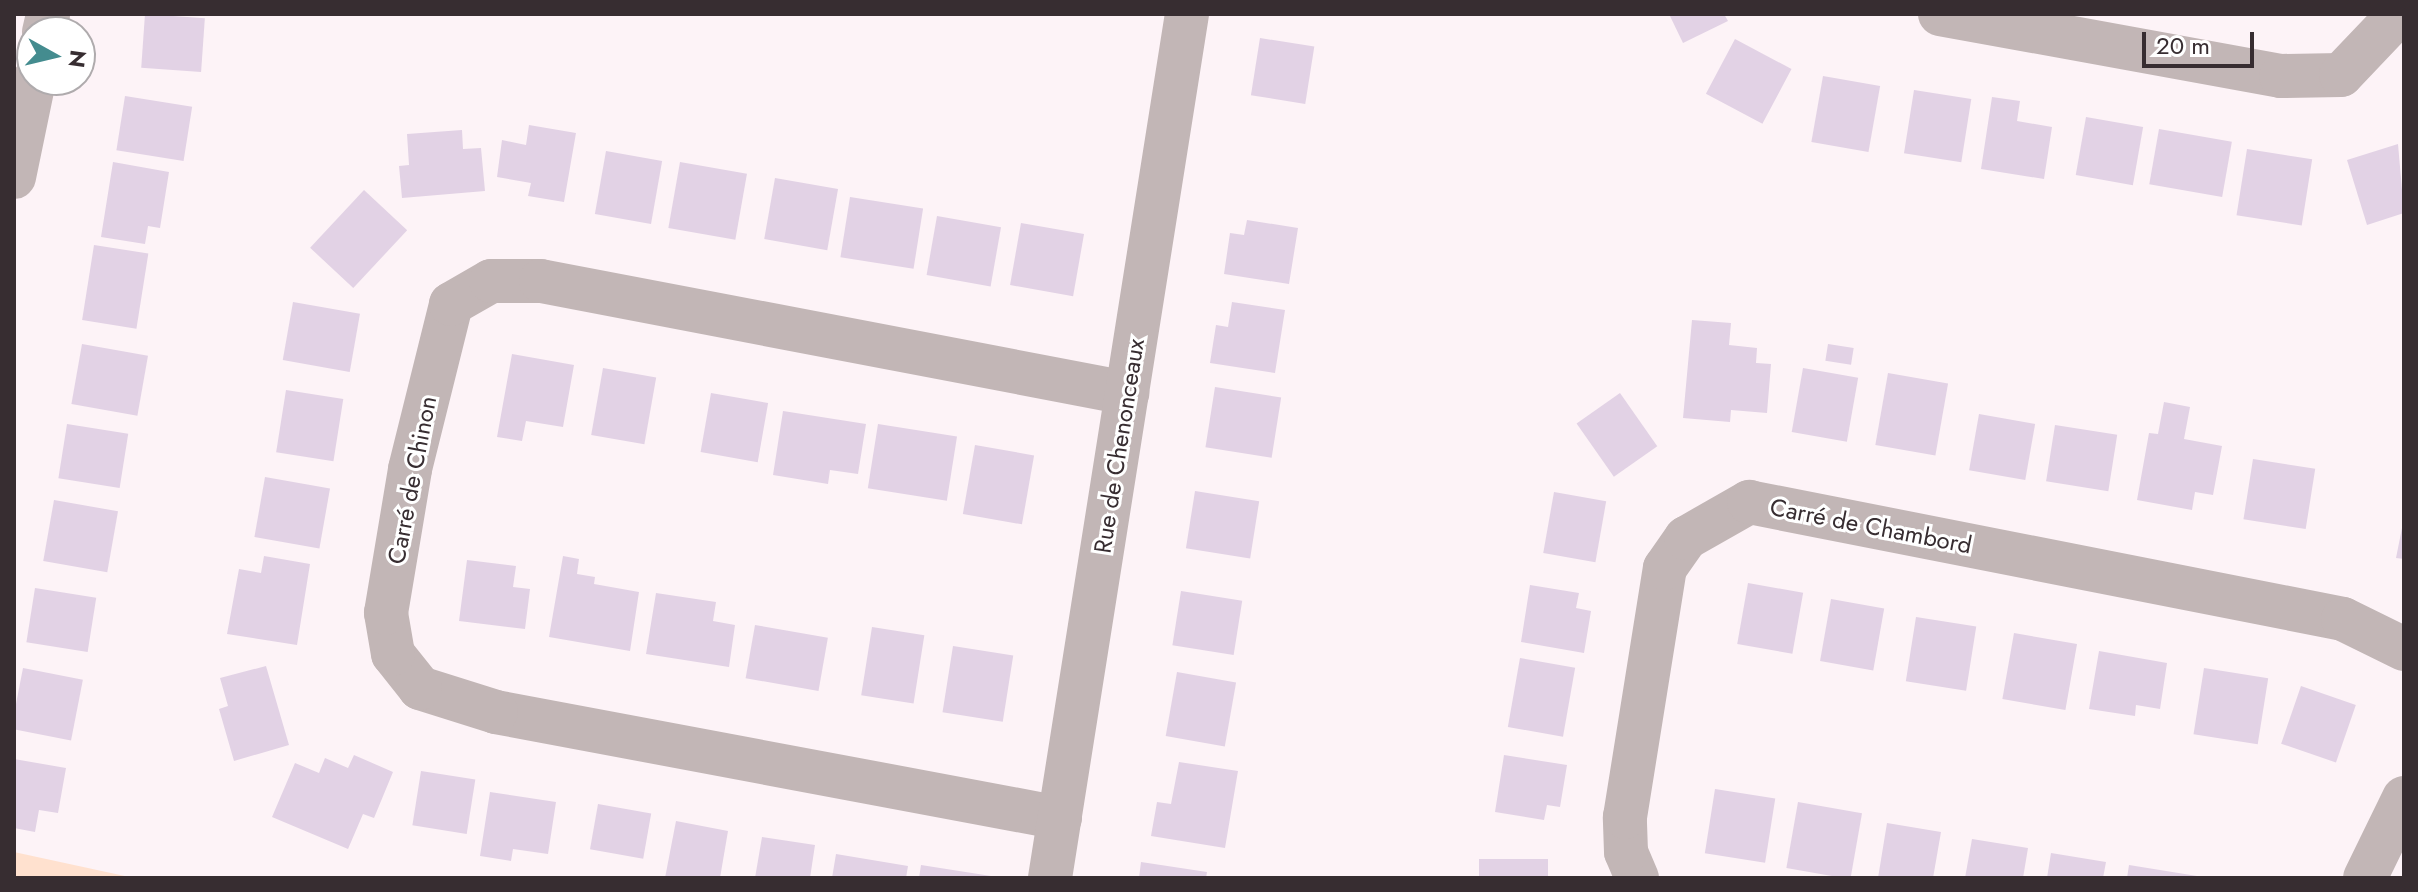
<!DOCTYPE html>
<html>
<head>
<meta charset="utf-8">
<style>
  body { margin:0 }
  #map { position:relative; width:2418px; height:892px; overflow:hidden; background:#fdf3f7; font-family:Jost,sans-serif }
  div>[style] { position:absolute }
  .green>* { inset:0; background:#ffe1cf }
  .building>* { inset:0; background:#e2d2e5; transform-origin:0 0 }
  .minor>* { height:44px; margin:-22px; padding:0 22px; transform-origin:22px; border-radius:22px; background:#c2b6b6 }
  span { translate:-50% -50%; white-space:nowrap; text-align:center; line-height:1.15; -webkit-text-stroke:6px #fff; paint-order:stroke }
  .street-label { font-size:24px; color:#372d31 }
  .frame { position:absolute; inset:0; border:16px solid #372d31; pointer-events:none }
  .north { position:absolute; left:16px; top:16px; width:80px; height:80px; box-sizing:border-box; background:#fff; border:2px solid #afabad; border-radius:50%; rotate:98deg; font-size:22px; font-weight:700; line-height:32px; text-align:center; color:#372d31 }
  .north::after { content:''; display:block; margin:auto; width:28px; height:36px; background:#448c8f; clip-path:polygon(50% 0,100% 100%,50% 72%,0 100%) }
  .scale { position:absolute; left:2142px; top:32px; width:112px; height:36px; box-sizing:border-box; border:4px solid #372d31; border-top:0; padding-left:10px; font-size:24px; line-height:28px; white-space:nowrap; color:#372d31; -webkit-text-stroke:6px #fff; paint-order:stroke }
</style>
</head>
<body>
<div id="map">
  <div class="green">
    <i style="clip-path:polygon(14px 852px,134px 878px,14px 878px)"></i>
  </div>
  <div class="building">
    <i style="left:145px;top:14px;width:60px;height:54px;rotate:4deg"></i>
    <i style="clip-path:polygon(1669px 14px,1724px 14px,1728px 21px,1683px 43px)"></i>
    <i style="left:1260px;top:38px;width:55px;height:58px;rotate:9deg"></i>
    <i style="left:1735px;top:39px;width:64px;height:62px;rotate:28deg"></i>
    <i style="left:1823px;top:76px;width:58px;height:67px;rotate:10deg"></i>
    <i style="left:1914px;top:90px;width:58px;height:64px;rotate:9deg"></i>
    <i style="left:125px;top:96px;width:68px;height:55px;rotate:9deg"></i>
    <i style="clip-path:polygon(1992px 97px,2020px 101px,2017px 121px,2052px 127px,2044px 179px,1981px 169px)"></i>
    <i style="left:2086px;top:117px;width:58px;height:59px;rotate:10deg"></i>
    <i style="clip-path:polygon(529px 125px,576px 133px,564px 202px,528px 196px,531px 183px,497px 177px,502px 140px,526px 145px)"></i>
    <i style="left:2159px;top:129px;width:74px;height:56px;rotate:10deg"></i>
    <i style="clip-path:polygon(462px 130px,463px 149px,481px 148px,485px 191px,402px 198px,399px 166px,409px 165px,407px 134px)"></i>
    <i style="clip-path:polygon(2398px 144px,2404px 213px,2367px 225px,2347px 160px)"></i>
    <i style="left:2247px;top:149px;width:66px;height:67px;rotate:9deg"></i>
    <i style="left:606px;top:151px;width:57px;height:64px;rotate:10deg"></i>
    <i style="clip-path:polygon(113px 162px,169px 172px,160px 228px,148px 226px,145px 244px,101px 237px)"></i>
    <i style="left:680px;top:162px;width:68px;height:67px;rotate:10deg"></i>
    <i style="left:775px;top:178px;width:64px;height:62px;rotate:10deg"></i>
    <i style="left:364px;top:190px;width:59px;height:79px;rotate:43deg"></i>
    <i style="left:850px;top:197px;width:74px;height:61px;rotate:9deg"></i>
    <i style="left:937px;top:216px;width:65px;height:60px;rotate:10deg"></i>
    <i style="clip-path:polygon(1247px 220px,1298px 228px,1289px 284px,1224px 274px,1230px 233px,1244px 235px)"></i>
    <i style="left:1021px;top:223px;width:64px;height:63px;rotate:10deg"></i>
    <i style="left:94px;top:245px;width:55px;height:76px;rotate:9deg"></i>
    <i style="left:293px;top:302px;width:68px;height:59px;rotate:10deg"></i>
    <i style="clip-path:polygon(1232px 302px,1285px 310px,1275px 373px,1210px 363px,1216px 325px,1228px 327px)"></i>
    <i style="clip-path:polygon(1692px 320px,1731px 323px,1729px 345px,1757px 348px,1756px 363px,1771px 364px,1767px 413px,1731px 410px,1730px 422px,1683px 418px)"></i>
    <i style="left:82px;top:344px;width:67px;height:61px;rotate:10deg"></i>
    <i style="left:1828px;top:344px;width:26px;height:17px;rotate:9deg"></i>
    <i style="clip-path:polygon(512px 354px,574px 365px,563px 427px,526px 421px,522px 441px,497px 437px)"></i>
    <i style="left:603px;top:368px;width:54px;height:68px;rotate:10deg"></i>
    <i style="left:1803px;top:368px;width:56px;height:65px;rotate:10deg"></i>
    <i style="left:1888px;top:373px;width:61px;height:73px;rotate:10deg"></i>
    <i style="left:1215px;top:387px;width:67px;height:61px;rotate:9deg"></i>
    <i style="left:286px;top:390px;width:58px;height:63px;rotate:9deg"></i>
    <i style="left:711px;top:393px;width:58px;height:60px;rotate:10deg"></i>
    <i style="left:1620px;top:393px;width:65px;height:53px;rotate:55deg"></i>
    <i style="clip-path:polygon(2164px 402px,2190px 407px,2184px 439px,2222px 446px,2213px 495px,2195px 492px,2192px 510px,2137px 500px,2149px 433px,2158px 434px)"></i>
    <i style="clip-path:polygon(783px 411px,866px 424px,858px 474px,830px 470px,828px 484px,773px 475px)"></i>
    <i style="left:1979px;top:414px;width:57px;height:57px;rotate:10deg"></i>
    <i style="left:67px;top:424px;width:62px;height:55px;rotate:9deg"></i>
    <i style="left:878px;top:424px;width:80px;height:65px;rotate:9deg"></i>
    <i style="left:2055px;top:425px;width:63px;height:57px;rotate:9deg"></i>
    <i style="left:975px;top:445px;width:60px;height:70px;rotate:10deg"></i>
    <i style="left:2253px;top:459px;width:63px;height:61px;rotate:9deg"></i>
    <i style="left:265px;top:477px;width:66px;height:61px;rotate:10deg"></i>
    <i style="left:1195px;top:491px;width:65px;height:58px;rotate:9deg"></i>
    <i style="left:1554px;top:492px;width:53px;height:62px;rotate:10deg"></i>
    <i style="left:54px;top:500px;width:65px;height:62px;rotate:10deg"></i>
    <i style="clip-path:polygon(2404px 518px,2404px 559px,2396px 558px)"></i>
    <i style="clip-path:polygon(264px 556px,310px 564px,297px 645px,227px 634px,239px 569px,261px 573px)"></i>
    <i style="clip-path:polygon(563px 556px,579px 559px,577px 574px,595px 577px,594px 584px,639px 592px,630px 651px,549px 637px)"></i>
    <i style="clip-path:polygon(467px 560px,516px 566px,513px 587px,530px 589px,525px 629px,459px 621px)"></i>
    <i style="left:1748px;top:583px;width:56px;height:62px;rotate:10deg"></i>
    <i style="clip-path:polygon(1530px 585px,1579px 593px,1576px 608px,1591px 611px,1584px 653px,1521px 642px)"></i>
    <i style="left:35px;top:588px;width:62px;height:55px;rotate:9deg"></i>
    <i style="left:1181px;top:591px;width:62px;height:55px;rotate:9deg"></i>
    <i style="clip-path:polygon(656px 593px,716px 602px,713px 621px,735px 625px,729px 667px,646px 654px)"></i>
    <i style="left:1831px;top:599px;width:54px;height:63px;rotate:10deg"></i>
    <i style="left:1916px;top:617px;width:61px;height:65px;rotate:9deg"></i>
    <i style="left:755px;top:625px;width:74px;height:54px;rotate:10deg"></i>
    <i style="left:872px;top:627px;width:53px;height:69px;rotate:9deg"></i>
    <i style="left:2014px;top:633px;width:64px;height:67px;rotate:10deg"></i>
    <i style="left:953px;top:646px;width:61px;height:67px;rotate:9deg"></i>
    <i style="clip-path:polygon(2099px 651px,2167px 663px,2160px 709px,2136px 705px,2135px 716px,2089px 709px)"></i>
    <i style="left:1520px;top:658px;width:56px;height:70px;rotate:10deg"></i>
    <i style="clip-path:polygon(266px 666px,289px 745px,234px 761px,219px 709px,228px 706px,220px 678px)"></i>
    <i style="left:23px;top:668px;width:61px;height:62px;rotate:11deg"></i>
    <i style="left:2204px;top:668px;width:65px;height:67px;rotate:9deg"></i>
    <i style="left:1177px;top:672px;width:60px;height:65px;rotate:10deg"></i>
    <i style="left:2301px;top:686px;width:58px;height:61px;rotate:19deg"></i>
    <i style="clip-path:polygon(354px 755px,393px 772px,374px 818px,363px 814px,348px 849px,272px 817px,295px 763px,319px 773px,325px 758px,348px 768px)"></i>
    <i style="clip-path:polygon(1504px 755px,1567px 765px,1560px 807px,1547px 805px,1544px 820px,1495px 812px)"></i>
    <i style="clip-path:polygon(14px 759px,66px 768px,58px 813px,39px 810px,35px 832px,14px 828px)"></i>
    <i style="clip-path:polygon(1179px 762px,1238px 771px,1225px 848px,1151px 836px,1157px 802px,1171px 804px)"></i>
    <i style="left:421px;top:771px;width:55px;height:55px;rotate:9deg"></i>
    <i style="left:1715px;top:789px;width:61px;height:65px;rotate:9deg"></i>
    <i style="clip-path:polygon(490px 792px,556px 802px,548px 854px,513px 849px,511px 861px,480px 856px)"></i>
    <i style="left:1798px;top:802px;width:65px;height:67px;rotate:10deg"></i>
    <i style="left:598px;top:804px;width:54px;height:46px;rotate:10deg"></i>
    <i style="clip-path:polygon(676px 821px,728px 831px,720px 878px,665px 878px)"></i>
    <i style="clip-path:polygon(1887px 823px,1941px 832px,1933px 878px,1878px 878px)"></i>
    <i style="clip-path:polygon(762px 837px,815px 845px,810px 878px,755px 878px)"></i>
    <i style="clip-path:polygon(1972px 839px,2028px 848px,2023px 878px,1965px 878px)"></i>
    <i style="clip-path:polygon(2051px 853px,2106px 862px,2103px 878px,2047px 878px)"></i>
    <i style="clip-path:polygon(836px 854px,908px 866px,906px 878px,832px 878px)"></i>
    <i style="left:1548px;top:859px;width:19px;height:69px;rotate:90deg"></i>
    <i style="clip-path:polygon(1141px 862px,1207px 872px,1206px 878px,1139px 878px)"></i>
    <i style="clip-path:polygon(921px 865px,991px 876px,991px 878px,919px 878px)"></i>
    <i style="clip-path:polygon(2129px 865px,2197px 876px,2197px 878px,2127px 878px)"></i>
  </div>
  <div class="minor">
    <i style="left:1940px;top:14px;width:347px;rotate:10.3deg"></i>
    <i style="left:2281px;top:76px;width:60px;rotate:-1deg"></i>
    <i style="left:2341px;top:75px;width:84px;rotate:-46.4deg"></i>
    <i style="left:44px;top:32px;width:18px;rotate:-77deg"></i>
    <i style="left:14px;top:177px;width:99px;rotate:-78.3deg"></i>
    <i style="left:1060px;top:818px;width:574px;rotate:-169.36deg"></i>
    <i style="left:496px;top:712px;width:80px;rotate:-162.5deg"></i>
    <i style="left:420px;top:688px;width:43px;rotate:-128.5deg"></i>
    <i style="left:393px;top:654px;width:42px;rotate:-99.7deg"></i>
    <i style="left:386px;top:613px;width:146px;rotate:-80.5deg"></i>
    <i style="left:410px;top:469px;width:170px;rotate:-76deg"></i>
    <i style="left:451px;top:304px;width:46px;rotate:-29.9deg"></i>
    <i style="left:491px;top:281px;width:50px"></i>
    <i style="left:541px;top:281px;width:597px;rotate:10.82deg"></i>
    <i style="left:1050px;top:878px;width:875px;rotate:-80.99deg"></i>
    <i style="left:1637px;top:878px;width:28px;rotate:-113deg"></i>
    <i style="left:1626px;top:852px;width:35px;rotate:-92deg"></i>
    <i style="left:1625px;top:817px;width:252px;rotate:-80.9deg"></i>
    <i style="left:1665px;top:568px;width:37px;rotate:-55deg"></i>
    <i style="left:1686px;top:538px;width:73px;rotate:-29.7deg"></i>
    <i style="left:1749px;top:502px;width:605px;rotate:11.14deg"></i>
    <i style="left:2343px;top:619px;width:68px;rotate:26.2deg"></i>
    <i style="left:2365px;top:878px;width:89px;rotate:-64deg"></i>
  </div>
  <div class="street-label">
    <span style="left:1119px;top:446px;rotate:-81deg">Rue de Chenonceaux</span>
    <span style="left:412px;top:480px;rotate:-79deg">Carré de Chinon</span>
    <span style="left:1871px;top:526px;rotate:11deg">Carré de Chambord</span>
  </div>
  <div class="frame"></div>
  <div class="north">N</div>
  <div class="scale">20 m</div>
</div>
</body>
</html>
